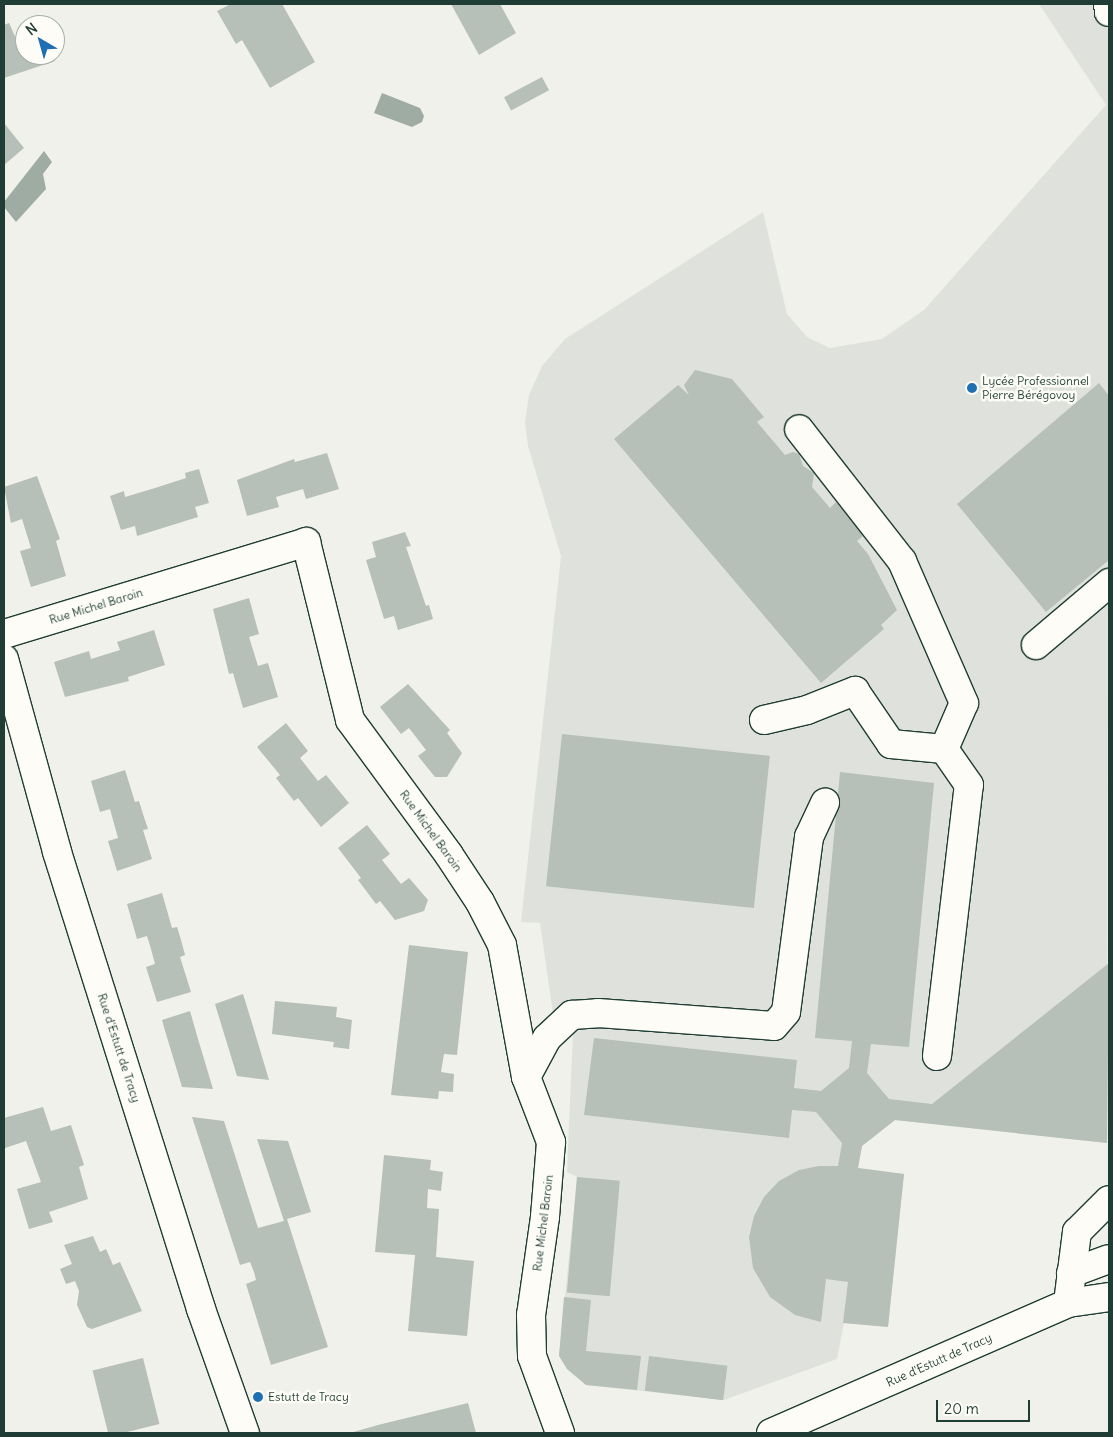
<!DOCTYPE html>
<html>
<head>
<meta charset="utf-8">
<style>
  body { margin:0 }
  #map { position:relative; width:1113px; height:1437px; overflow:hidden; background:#f0f1eb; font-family:Delius,sans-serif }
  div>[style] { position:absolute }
  .built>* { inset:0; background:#dfe2dc }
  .water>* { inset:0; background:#9faca4 }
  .building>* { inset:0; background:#b6bfb8; transform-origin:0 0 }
  .roads { filter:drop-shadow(1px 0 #1f3d34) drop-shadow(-1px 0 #1f3d34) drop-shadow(0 1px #1f3d34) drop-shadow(0 -1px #1f3d34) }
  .minor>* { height:28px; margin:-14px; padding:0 14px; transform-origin:14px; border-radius:14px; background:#fdfcf7 }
  .dots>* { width:14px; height:14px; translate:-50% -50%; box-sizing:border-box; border:2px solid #fdfcf7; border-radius:50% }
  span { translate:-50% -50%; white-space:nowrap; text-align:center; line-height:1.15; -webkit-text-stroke:5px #fdfcf7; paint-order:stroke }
  .poi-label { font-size:12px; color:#1f3d34 }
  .left { translate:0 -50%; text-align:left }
  .street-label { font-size:12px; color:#1f3d34 }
  .frame { position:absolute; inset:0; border:5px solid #1f3d34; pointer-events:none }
  .north { position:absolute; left:15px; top:15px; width:50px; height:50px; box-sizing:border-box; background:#fdfcf7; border:1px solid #a4b0a9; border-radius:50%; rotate:322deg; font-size:14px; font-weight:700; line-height:20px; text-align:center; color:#1f3d34 }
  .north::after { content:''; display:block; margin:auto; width:18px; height:22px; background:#1f6fb2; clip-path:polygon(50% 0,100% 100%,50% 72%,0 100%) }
  .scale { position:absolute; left:936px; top:1400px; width:94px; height:22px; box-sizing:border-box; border:2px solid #1f3d34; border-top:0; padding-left:6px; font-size:15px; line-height:18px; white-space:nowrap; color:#1f3d34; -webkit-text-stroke:4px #fdfcf7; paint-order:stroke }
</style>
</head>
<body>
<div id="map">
  <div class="built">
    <i style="clip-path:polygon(1039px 4px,1109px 4px,1107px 1143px,895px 1120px,862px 1146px,858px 1168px,904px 1174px,888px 1327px,844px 1323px,837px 1359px,724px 1400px,586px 1385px,567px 1369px,559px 1356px,577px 1177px,567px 1172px,573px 1032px,554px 1021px,540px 923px,521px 922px,561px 556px,528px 446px,525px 422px,529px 395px,542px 366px,565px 339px,763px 212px,787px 314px,807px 337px,830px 348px,882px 339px,924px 310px,1106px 105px)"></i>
  </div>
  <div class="water">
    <i style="clip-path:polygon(382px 93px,420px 108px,424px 116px,422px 122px,412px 127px,374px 113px)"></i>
    <i style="clip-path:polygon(44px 151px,52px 162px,43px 174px,46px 189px,16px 222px,4px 207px,4px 202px)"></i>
  </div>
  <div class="building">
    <i style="clip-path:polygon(231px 4px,282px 4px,315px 62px,270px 88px,242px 40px,236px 44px,217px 11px)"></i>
    <i style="clip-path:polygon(451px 4px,500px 4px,516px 33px,479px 55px)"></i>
    <i style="clip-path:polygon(9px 23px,21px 50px,25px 48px,25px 55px,53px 55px,55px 61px,4px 78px,4px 25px)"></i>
    <i style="left:542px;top:77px;width:15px;height:43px;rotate:62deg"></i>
    <i style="clip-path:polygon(4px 123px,24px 148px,4px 165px)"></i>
    <i style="clip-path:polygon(695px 370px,732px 379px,764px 417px,757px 422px,785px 455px,793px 452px,799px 454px,803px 466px,814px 473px,812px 487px,830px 508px,836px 502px,864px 535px,857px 541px,868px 554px,897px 610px,881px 625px,884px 629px,821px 683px,614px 439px,678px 385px,689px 395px,684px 385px)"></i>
    <i style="clip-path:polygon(1099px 383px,1109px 396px,1109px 560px,1046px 612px,957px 504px)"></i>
    <i style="clip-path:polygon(327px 453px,339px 489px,306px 499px,303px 489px,276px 497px,279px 507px,247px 516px,237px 480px,294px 459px,295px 462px)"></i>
    <i style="clip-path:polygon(199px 469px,209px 503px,195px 507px,198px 517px,137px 536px,135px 526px,121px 530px,110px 496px,124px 491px,125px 497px,155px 488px,186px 478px,185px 473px)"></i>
    <i style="clip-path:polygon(37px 476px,60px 539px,56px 541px,66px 576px,31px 587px,20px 551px,31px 548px,22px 519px,11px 523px,4px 487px)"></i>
    <i style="clip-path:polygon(405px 532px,411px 546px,406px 547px,426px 606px,429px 605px,433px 619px,398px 630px,394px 616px,384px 619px,366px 560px,376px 557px,372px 542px)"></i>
    <i style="clip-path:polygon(249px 598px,259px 634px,249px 637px,258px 666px,268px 663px,278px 697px,243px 708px,233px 673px,229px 674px,213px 609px)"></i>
    <i style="clip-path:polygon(154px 630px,165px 665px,128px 677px,129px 681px,65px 697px,54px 662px,89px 651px,91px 659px,120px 650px,117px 642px)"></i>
    <i style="clip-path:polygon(408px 684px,450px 730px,447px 733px,462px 753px,447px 777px,435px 777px,418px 756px,426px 750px,409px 728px,401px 734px,380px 707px)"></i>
    <i style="clip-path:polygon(286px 723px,308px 751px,300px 758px,318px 781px,326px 775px,349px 803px,321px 827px,298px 798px,294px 801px,276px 778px,280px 775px,257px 747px)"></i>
    <i style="left:562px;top:734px;width:209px;height:153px;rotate:6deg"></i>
    <i style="clip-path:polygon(125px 770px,135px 802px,139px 801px,143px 814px,148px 829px,143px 830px,152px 859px,117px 871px,108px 841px,118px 838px,110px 809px,100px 812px,91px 781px)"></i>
    <i style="clip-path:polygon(840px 772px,934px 783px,909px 1047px,871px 1044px,867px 1073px,889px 1099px,932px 1104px,1109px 963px,1107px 1143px,895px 1120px,862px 1146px,858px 1168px,904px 1174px,888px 1327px,843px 1323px,848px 1282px,826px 1279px,821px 1322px,795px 1315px,770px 1297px,753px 1268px,749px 1237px,754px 1216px,764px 1197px,779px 1181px,799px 1170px,819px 1166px,838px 1166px,842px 1143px,816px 1112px,792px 1110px,789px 1138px,584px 1115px,594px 1038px,797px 1060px,794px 1088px,821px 1091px,849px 1068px,852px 1041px,815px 1038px)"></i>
    <i style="clip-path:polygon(367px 825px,390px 854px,382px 860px,401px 884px,409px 878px,428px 900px,424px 911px,395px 920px,380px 901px,376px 904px,358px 880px,361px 878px,338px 848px)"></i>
    <i style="clip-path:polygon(162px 893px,172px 928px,177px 927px,181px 940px,185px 955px,180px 957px,191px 992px,157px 1002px,146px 967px,155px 964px,151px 949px,147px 936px,137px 939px,127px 904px)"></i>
    <i style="clip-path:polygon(409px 945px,468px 952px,457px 1055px,444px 1054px,441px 1072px,454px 1074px,453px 1092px,439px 1091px,438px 1099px,391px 1095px)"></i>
    <i style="clip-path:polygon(243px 994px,252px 1023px,269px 1080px,237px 1076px,215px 1004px)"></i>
    <i style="clip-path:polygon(275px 1001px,337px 1007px,336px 1017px,352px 1020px,349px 1049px,333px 1047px,334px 1042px,272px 1034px)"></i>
    <i style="clip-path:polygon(190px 1011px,198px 1039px,213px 1089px,182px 1087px,166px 1034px,162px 1020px)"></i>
    <i style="clip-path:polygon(43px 1107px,51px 1131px,71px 1125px,84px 1165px,79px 1167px,88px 1199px,49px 1212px,53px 1222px,29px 1229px,17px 1189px,41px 1182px,26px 1141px,5px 1148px,4px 1118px)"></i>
    <i style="clip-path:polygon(192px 1117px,224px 1121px,258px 1228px,284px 1221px,257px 1139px,288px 1141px,311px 1212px,287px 1219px,328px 1347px,271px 1365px,246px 1284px,256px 1280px,254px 1272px,250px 1262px,240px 1265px)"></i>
    <i style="clip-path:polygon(384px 1155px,431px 1160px,430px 1170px,443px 1172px,441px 1191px,428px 1189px,427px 1208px,439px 1209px,436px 1257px,474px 1261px,467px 1336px,408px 1331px,415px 1255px,375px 1252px)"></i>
    <i style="left:577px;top:1177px;width:43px;height:116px;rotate:5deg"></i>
    <i style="clip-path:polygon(93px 1236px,100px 1252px,106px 1249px,113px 1265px,120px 1262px,142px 1311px,92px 1329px,87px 1327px,77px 1305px,79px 1291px,75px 1281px,66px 1284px,60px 1269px,72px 1264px,64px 1245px)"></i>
    <i style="clip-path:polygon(564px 1297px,591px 1300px,586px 1351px,641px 1356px,637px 1390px,586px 1385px,567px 1369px,559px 1356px)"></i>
    <i style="left:649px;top:1356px;width:79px;height:35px;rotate:7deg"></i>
    <i style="left:143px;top:1358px;width:68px;height:52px;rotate:76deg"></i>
    <i style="clip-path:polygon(468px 1403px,476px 1433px,350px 1433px,378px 1425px)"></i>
  </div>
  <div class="roads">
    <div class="minor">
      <i style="left:1108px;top:4px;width:8px;rotate:83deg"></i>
      <i style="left:4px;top:634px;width:316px;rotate:-16.9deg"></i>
      <i style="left:306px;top:542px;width:183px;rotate:76.1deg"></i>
      <i style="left:350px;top:720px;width:167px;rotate:53.7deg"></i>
      <i style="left:449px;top:855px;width:56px;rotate:56.6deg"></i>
      <i style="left:480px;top:902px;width:48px;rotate:62.9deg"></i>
      <i style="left:502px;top:945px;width:134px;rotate:79.7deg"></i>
      <i style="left:526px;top:1077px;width:70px;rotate:69deg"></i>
      <i style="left:551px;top:1142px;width:75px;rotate:94.6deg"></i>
      <i style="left:545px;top:1217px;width:99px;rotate:98.1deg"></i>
      <i style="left:531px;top:1315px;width:41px;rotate:88.6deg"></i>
      <i style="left:532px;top:1356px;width:82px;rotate:70deg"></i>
      <i style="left:1036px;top:645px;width:96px;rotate:-40.3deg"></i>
      <i style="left:4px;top:659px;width:200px;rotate:74.6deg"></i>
      <i style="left:57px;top:852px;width:479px;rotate:72.5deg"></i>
      <i style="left:201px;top:1309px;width:132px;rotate:70.5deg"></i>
      <i style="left:764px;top:720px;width:44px;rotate:-13.1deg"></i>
      <i style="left:807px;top:710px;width:52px;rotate:-21.6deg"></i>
      <i style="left:855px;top:691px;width:64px;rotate:55.8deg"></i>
      <i style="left:891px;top:744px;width:53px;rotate:5.4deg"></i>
      <i style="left:944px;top:749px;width:50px;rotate:-66.5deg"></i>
      <i style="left:964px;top:703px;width:155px;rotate:-113.6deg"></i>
      <i style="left:902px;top:561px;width:167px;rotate:-128deg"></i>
      <i style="left:937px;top:1056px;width:273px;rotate:-83.3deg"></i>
      <i style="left:969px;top:785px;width:44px;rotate:-124.8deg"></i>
      <i style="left:526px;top:1077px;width:44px;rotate:-61.7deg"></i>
      <i style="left:547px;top:1038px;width:34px;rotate:-43deg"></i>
      <i style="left:572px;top:1015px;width:26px;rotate:-4deg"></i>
      <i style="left:598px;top:1013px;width:176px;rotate:4.2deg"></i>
      <i style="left:774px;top:1026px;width:18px;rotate:-49deg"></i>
      <i style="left:786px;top:1012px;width:177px;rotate:-82.5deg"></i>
      <i style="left:809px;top:837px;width:38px;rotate:-65deg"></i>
      <i style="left:1071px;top:1273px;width:40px;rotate:-20.2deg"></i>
      <i style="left:1068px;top:1303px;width:72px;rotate:-82.8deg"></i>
      <i style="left:1077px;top:1232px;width:45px;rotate:-45deg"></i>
      <i style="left:771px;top:1433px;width:324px;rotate:-23.6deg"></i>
      <i style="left:1068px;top:1303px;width:41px;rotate:-8.3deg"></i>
    </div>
  </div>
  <div class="dots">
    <i style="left:972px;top:388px;background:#1f6fb2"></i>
    <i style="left:258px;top:1397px;background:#1f6fb2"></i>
  </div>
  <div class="poi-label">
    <span class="left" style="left:982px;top:388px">Lycée Professionnel<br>Pierre Bérégovoy</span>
    <span class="left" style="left:268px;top:1397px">Estutt de Tracy</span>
  </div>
  <div class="street-label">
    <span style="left:96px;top:606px;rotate:-17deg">Rue Michel Baroin</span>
    <span style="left:431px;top:831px;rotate:54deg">Rue Michel Baroin</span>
    <span style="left:119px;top:1048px;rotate:72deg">Rue d'Estutt de Tracy</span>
    <span style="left:543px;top:1223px;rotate:-83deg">Rue Michel Baroin</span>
    <span style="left:939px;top:1360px;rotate:-24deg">Rue d'Estutt de Tracy</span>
  </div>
  <div class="frame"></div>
  <div class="north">N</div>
  <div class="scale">20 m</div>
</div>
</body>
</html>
